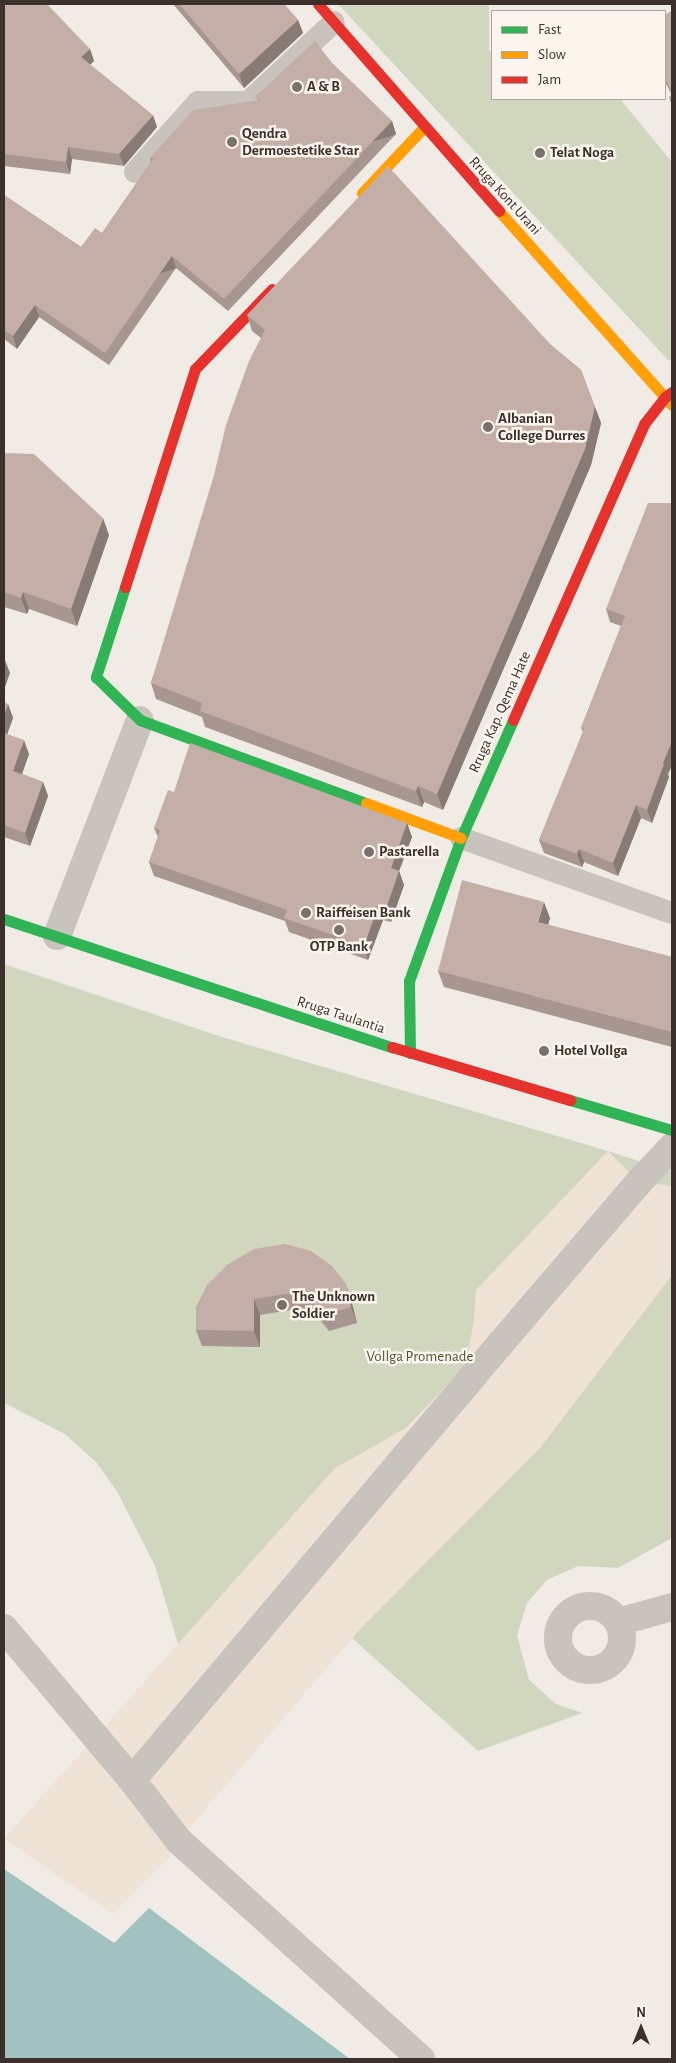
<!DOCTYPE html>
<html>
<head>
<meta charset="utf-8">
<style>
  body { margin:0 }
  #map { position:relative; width:676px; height:2063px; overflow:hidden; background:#f0ebe5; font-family:"Alegreya Sans",sans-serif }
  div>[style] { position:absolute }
  .green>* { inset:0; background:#d1d6bf }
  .plaza>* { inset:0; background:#eee3d5 }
  .water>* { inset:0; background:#a1c2c1 }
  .lane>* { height:22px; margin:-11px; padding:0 11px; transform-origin:11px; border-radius:11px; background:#c9c3be }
  .street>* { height:28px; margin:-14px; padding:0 14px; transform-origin:14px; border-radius:14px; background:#c9c3be }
  .street>.ring { margin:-14px; padding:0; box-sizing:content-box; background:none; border:28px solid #c9c3be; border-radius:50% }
  .fast>* { height:11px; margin:-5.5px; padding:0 5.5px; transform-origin:5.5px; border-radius:5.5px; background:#30b455 }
  .slow>* { height:11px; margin:-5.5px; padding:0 5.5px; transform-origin:5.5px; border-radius:5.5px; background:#ff9f0a }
  .jam>* { height:11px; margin:-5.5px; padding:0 5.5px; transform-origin:5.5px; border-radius:5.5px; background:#e5322d }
  .wall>* { inset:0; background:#a89690 }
  .shaded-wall>* { inset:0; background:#887a75; transform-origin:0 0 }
  .building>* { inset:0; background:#c3afa7 }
  .dots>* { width:14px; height:14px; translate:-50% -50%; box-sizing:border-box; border:2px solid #fbf5ee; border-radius:50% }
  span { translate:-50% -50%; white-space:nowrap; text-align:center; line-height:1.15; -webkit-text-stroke:5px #fbf5ee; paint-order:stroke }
  .poi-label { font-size:15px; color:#3b302b; font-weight:700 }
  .left { translate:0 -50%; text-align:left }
  .street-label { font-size:15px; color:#3b302b }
  .park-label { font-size:15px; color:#4a5a2e }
  .frame { position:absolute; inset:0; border:5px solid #3b302b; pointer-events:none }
  .legend { position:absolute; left:491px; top:10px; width:175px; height:90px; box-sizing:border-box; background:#fbf5ee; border:1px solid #aea6a0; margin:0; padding:6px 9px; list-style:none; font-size:15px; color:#3b302b }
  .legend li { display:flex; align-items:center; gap:10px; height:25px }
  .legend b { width:25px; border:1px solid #aea6a0 }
  .north { position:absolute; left:616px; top:2003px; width:50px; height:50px; -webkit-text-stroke:4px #fbf5ee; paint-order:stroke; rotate:0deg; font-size:14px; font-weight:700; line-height:20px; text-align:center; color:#3b302b }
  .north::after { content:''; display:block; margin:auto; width:18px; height:22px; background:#3b302b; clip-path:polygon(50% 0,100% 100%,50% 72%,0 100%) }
</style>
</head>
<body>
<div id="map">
  <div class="green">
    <i style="clip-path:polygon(338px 4px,489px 4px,489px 50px,492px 51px,492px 99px,620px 99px,672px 162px,672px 358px,669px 361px)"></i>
    <i style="clip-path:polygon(4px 964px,222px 1037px,608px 1151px,672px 1172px,672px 1538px,618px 1568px,578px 1566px,547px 1580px,527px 1603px,517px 1635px,529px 1680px,556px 1704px,582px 1713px,478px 1751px,343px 1630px,262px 1551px,178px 1644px,155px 1566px,118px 1493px,97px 1463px,65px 1434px,4px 1403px)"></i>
  </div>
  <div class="plaza">
    <i style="clip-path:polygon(608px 1151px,639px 1182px,672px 1186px,672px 1275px,540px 1448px,362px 1627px,179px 1840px,171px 1855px,113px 1913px,4px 1839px,335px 1468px,406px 1428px,466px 1365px,474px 1320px,476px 1290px)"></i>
  </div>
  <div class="water">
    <i style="clip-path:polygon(4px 1869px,114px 1943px,149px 1908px,350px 2059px,4px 2059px)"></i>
  </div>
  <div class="lane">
    <i style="left:135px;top:172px;width:94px;rotate:-48deg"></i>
    <i style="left:198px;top:102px;width:50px"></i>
    <i style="left:248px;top:102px;width:117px;rotate:-42.9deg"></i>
    <i style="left:461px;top:838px;width:224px;rotate:19.6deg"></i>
  </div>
  <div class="street">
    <i style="left:57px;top:936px;width:231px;rotate:-69deg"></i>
    <i class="ring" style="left:558px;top:1606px;width:36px;height:36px"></i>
    <i style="left:618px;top:1622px;width:56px;rotate:-15.5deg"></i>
    <i style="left:4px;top:1628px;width:199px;rotate:49.9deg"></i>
    <i style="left:132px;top:1780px;width:77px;rotate:52.4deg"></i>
    <i style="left:179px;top:1841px;width:326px;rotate:42deg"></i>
    <i style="left:132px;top:1780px;width:572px;rotate:-49.82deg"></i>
    <i style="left:501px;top:1343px;width:212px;rotate:-49.4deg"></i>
    <i style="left:639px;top:1182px;width:48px;rotate:-46.7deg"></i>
  </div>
  <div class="fast">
    <i style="left:125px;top:587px;width:95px;rotate:107.9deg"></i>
    <i style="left:96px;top:677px;width:62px;rotate:44.3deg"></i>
    <i style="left:140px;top:720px;width:241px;rotate:20.2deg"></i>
    <i style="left:4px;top:919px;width:409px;rotate:18.3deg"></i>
    <i style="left:410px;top:1053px;width:72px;rotate:-90.8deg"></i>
    <i style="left:409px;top:981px;width:152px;rotate:-70deg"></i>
    <i style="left:461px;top:838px;width:129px;rotate:-66.2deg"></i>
    <i style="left:570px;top:1100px;width:106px;rotate:16.4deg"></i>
  </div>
  <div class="slow">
    <i style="left:362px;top:193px;width:91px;rotate:-46.8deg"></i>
    <i style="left:499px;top:211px;width:260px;rotate:48.3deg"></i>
    <i style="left:366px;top:803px;width:101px;rotate:20.2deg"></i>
  </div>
  <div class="jam">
    <i style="left:318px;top:4px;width:275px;rotate:48.8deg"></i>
    <i style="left:125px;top:587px;width:229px;rotate:-72.2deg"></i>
    <i style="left:195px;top:369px;width:111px;rotate:-46.1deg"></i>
    <i style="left:513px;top:720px;width:324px;rotate:-66.1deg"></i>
    <i style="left:644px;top:424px;width:34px;rotate:-52deg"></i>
    <i style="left:665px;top:397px;width:9px;rotate:-36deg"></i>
    <i style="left:392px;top:1047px;width:186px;rotate:16.6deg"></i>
  </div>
  <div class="wall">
    <i style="clip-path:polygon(4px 4px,90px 49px,94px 61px,90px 65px,157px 127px,124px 166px,72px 159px,70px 174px,4px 166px)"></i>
    <i style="clip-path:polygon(173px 4px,284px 4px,298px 20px,303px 33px,244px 88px)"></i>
    <i style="clip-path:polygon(672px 11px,672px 106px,669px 97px,672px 95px,665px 82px,665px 15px)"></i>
    <i style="clip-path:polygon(333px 64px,392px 121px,396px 134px,228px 311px,176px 268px,109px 365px,39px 317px,17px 349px,4px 339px,4px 195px,81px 247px,102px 233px,151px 162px,150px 158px,258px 100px,256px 96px)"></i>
    <i style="clip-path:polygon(247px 315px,551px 345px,581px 370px,601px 423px,591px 465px,443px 810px,424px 802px,422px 807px,205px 727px,202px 717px,156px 699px,151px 683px,261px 338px,252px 331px)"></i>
    <i style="clip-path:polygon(4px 453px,109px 535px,77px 626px,29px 609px,27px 614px,4px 607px)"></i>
    <i style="clip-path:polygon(672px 503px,672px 765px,668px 774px,669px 777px,652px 823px,641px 818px,618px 876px,584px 862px,582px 867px,544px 853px,539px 840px,583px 732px,581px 728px,621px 626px,610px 622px,606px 609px)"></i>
    <i style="clip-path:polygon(4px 703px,8px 704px,13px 718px,7px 734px,29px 754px,22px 774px,43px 782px,48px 796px,30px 846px,4px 837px)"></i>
    <i style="clip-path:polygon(174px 792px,407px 823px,412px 837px,399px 871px,404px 885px,391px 922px,383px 920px,368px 960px,289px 932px,285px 921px,154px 876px,149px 862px,158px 837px,154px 828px)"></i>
    <i style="clip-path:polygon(550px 918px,548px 925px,672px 957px,672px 1047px,444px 987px,438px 971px)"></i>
    <i style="clip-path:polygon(254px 1249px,351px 1300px,357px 1323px,329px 1331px,316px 1315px,296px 1309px,260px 1315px,260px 1347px,202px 1346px,196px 1330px)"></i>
  </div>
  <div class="shaded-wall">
    <i style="clip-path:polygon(298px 20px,303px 33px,244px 88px,239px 74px)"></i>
    <i style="clip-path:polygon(90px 49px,94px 61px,85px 69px,81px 57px)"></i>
    <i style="clip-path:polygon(153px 115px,157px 127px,124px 166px,119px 154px)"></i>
    <i style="left:392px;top:121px;width:14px;height:245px;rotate:73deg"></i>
    <i style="clip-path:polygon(68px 147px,72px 159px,70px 174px,66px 162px)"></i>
    <i style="left:172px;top:256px;width:13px;height:118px;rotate:72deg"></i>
    <i style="clip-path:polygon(35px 305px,39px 317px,17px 349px,13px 336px)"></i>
    <i style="clip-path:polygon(595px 407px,601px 423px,591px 465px,443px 810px,437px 794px)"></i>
    <i style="clip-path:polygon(103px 518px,109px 535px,77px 626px,71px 609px)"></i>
    <i style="clip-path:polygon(23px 592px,29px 609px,27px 614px,21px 598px)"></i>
    <i style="clip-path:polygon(5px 660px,10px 673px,4px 690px,4px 663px)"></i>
    <i style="clip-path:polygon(8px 704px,13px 718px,4px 743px,4px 716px)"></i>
    <i style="clip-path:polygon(24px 740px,29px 754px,18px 785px,13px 771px)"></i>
    <i style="clip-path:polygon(672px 741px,672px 765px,668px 774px,669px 777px,652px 823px,647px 810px,663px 763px)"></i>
    <i style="clip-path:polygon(43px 782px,48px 796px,30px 846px,25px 833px)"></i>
    <i style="clip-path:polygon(418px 786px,424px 802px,422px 807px,416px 791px)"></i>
    <i style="clip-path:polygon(636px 805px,641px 818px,618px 876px,613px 863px)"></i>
    <i style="clip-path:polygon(407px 823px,412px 837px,399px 871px,404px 885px,391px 922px,386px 909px,391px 868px)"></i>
    <i style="clip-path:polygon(579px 849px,584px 862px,582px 867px,577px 854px)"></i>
    <i style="clip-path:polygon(544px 902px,550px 918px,544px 938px,538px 922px)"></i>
    <i style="clip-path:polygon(378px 906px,383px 920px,368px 960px,364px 946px)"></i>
    <i style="clip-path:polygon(346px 1284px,351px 1300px,357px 1323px,351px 1307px)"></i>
    <i style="clip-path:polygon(254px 1299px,260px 1315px,260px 1347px,254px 1331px)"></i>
  </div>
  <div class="building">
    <i style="clip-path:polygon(4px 4px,47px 4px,90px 49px,81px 57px,153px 115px,119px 154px,68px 147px,66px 162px,4px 154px)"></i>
    <i style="clip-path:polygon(179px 4px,284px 4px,298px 20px,239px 74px)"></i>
    <i style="clip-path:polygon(672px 11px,672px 92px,665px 78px,665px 15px)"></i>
    <i style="clip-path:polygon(315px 41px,333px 64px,392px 121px,224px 299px,172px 256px,105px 353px,35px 305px,13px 336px,4px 330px,4px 195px,81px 247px,95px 228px,102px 233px,153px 159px,150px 158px,193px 110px,259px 100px,256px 96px)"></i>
    <i style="clip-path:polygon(672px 95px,672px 102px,669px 97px)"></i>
    <i style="clip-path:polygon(388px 166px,551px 345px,581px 370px,595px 407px,585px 449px,437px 794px,418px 786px,416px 791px,200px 711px,202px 703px,151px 683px,214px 475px,226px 425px,249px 361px,265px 330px,247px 315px)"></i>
    <i style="clip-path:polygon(4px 453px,34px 454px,103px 518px,71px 609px,23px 592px,21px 598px,4px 592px)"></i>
    <i style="clip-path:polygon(648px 503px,672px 503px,672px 741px,663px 763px,664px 764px,647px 810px,636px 805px,613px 863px,579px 849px,577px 854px,539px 840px,584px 729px,581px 728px,625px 616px,606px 609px)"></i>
    <i style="clip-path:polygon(4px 703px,8px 704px,4px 716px)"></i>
    <i style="clip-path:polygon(4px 733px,24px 740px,13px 771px,43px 782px,25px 833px,4px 825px)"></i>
    <i style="clip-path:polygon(190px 743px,407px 823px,391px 868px,399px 871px,386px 909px,378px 906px,364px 946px,284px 918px,287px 910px,149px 862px,160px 830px,154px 828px,168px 790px,174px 792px)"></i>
    <i style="clip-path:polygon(462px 880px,544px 902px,538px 922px,672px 957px,672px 1032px,438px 971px)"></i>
    <i style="clip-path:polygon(285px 1244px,311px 1251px,332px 1266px,346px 1284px,351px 1307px,323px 1315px,310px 1299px,291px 1293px,254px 1299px,254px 1331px,196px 1330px,196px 1307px,207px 1285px,227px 1265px,254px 1249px)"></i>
  </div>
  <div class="dots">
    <i style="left:297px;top:87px;background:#7a716c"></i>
    <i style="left:232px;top:142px;background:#7a716c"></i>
    <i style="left:540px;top:153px;background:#7a716c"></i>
    <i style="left:488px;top:427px;background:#7a716c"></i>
    <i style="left:369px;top:852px;background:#7a716c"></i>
    <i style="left:306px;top:913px;background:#7a716c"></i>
    <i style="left:339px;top:930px;background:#7a716c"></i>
    <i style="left:544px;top:1051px;background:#7a716c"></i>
    <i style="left:282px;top:1305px;background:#7a716c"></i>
  </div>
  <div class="poi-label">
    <span class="left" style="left:307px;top:87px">A &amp; B</span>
    <span class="left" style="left:242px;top:142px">Qendra<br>Dermoestetike Star</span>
    <span class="left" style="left:550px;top:153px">Telat Noga</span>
    <span class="left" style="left:498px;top:427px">Albanian<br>College Durres</span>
    <span class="left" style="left:379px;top:852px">Pastarella</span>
    <span class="left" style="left:316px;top:913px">Raiffeisen Bank</span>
    <span style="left:339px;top:947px">OTP Bank</span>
    <span class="left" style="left:554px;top:1051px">Hotel Vollga</span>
    <span class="left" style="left:292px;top:1305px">The Unknown<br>Soldier</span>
  </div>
  <div class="street-label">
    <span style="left:505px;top:196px;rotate:48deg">Rruga Kont Urani</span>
    <span style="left:500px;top:712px;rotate:-66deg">Rruga Kap. Qema Hate</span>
    <span style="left:341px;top:1015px;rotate:18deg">Rruga Taulantia</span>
  </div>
  <div class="park-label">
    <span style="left:420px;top:1357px">Vollga Promenade</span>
  </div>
  <div class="frame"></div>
  <ul class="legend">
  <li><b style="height:6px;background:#30b455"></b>Fast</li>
  <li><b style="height:6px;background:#ff9f0a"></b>Slow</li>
  <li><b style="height:6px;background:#e5322d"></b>Jam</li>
  </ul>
  <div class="north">N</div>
</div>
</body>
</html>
